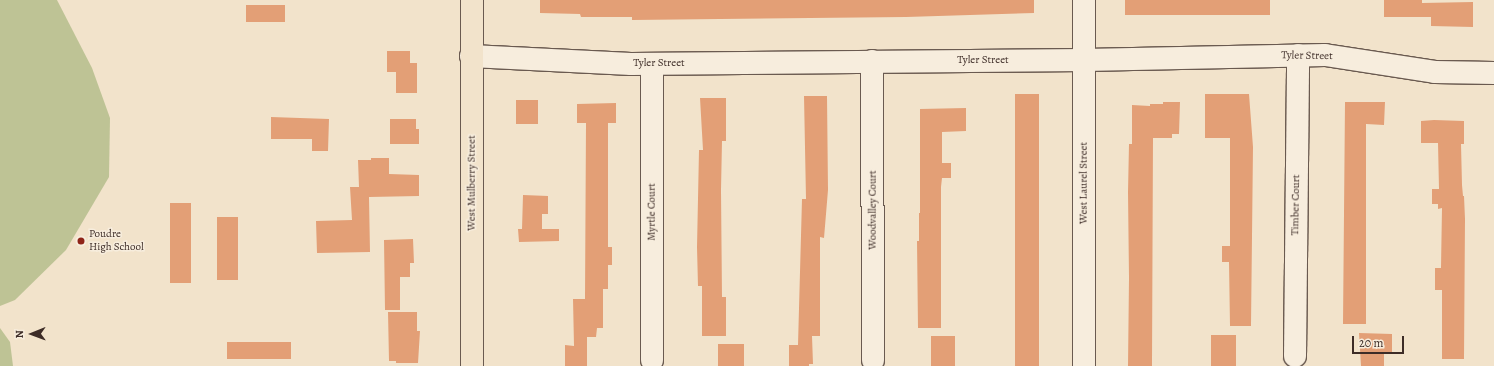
<!DOCTYPE html>
<html>
<head>
<meta charset="utf-8">
<style>
  body { margin:0 }
  #map { position:relative; width:1494px; height:366px; overflow:hidden; background:#f2e3cb; font-family:Alegreya,serif }
  div>[style] { position:absolute }
  .green>* { inset:0; background:#bec395 }
  .building>* { inset:0; background:#e39f76; transform-origin:0 0 }
  .roads { filter:drop-shadow(1px 0 #6a5a50) drop-shadow(-1px 0 #6a5a50) drop-shadow(0 1px #6a5a50) drop-shadow(0 -1px #6a5a50) }
  .minor>* { height:22px; margin:-11px; padding:0 11px; transform-origin:11px; border-radius:11px; background:#f7eddd }
  .major>* { height:22px; margin:-11px; padding:0 11px; transform-origin:11px; border-radius:11px; background:#f2e3cb }
  .dots>* { width:11px; height:11px; translate:-50% -50%; box-sizing:border-box; border:2px solid #f7eddd; border-radius:50% }
  span { translate:-50% -50%; white-space:nowrap; text-align:center; line-height:1.15; -webkit-text-stroke:3px #f7eddd; paint-order:stroke }
  .street-label { font-size:11px; color:#3d2c27 }
  .poi-label { font-size:11px; color:#3d2c27 }
  .left { translate:0 -50%; text-align:left }
  .north { position:absolute; left:12px; top:314px; width:40px; height:40px; -webkit-text-stroke:3px #f7eddd; paint-order:stroke; rotate:269deg; font-size:11px; font-weight:700; line-height:16px; text-align:center; color:#3d2c27 }
  .north::after { content:''; display:block; margin:auto; width:14px; height:18px; background:#3d2c27; clip-path:polygon(50% 0,100% 100%,50% 72%,0 100%) }
  .scale { position:absolute; left:1352px; top:336px; width:52px; height:18px; box-sizing:border-box; border:2px solid #3d2c27; border-top:0; padding-left:5px; font-size:12px; line-height:14px; white-space:nowrap; color:#3d2c27; -webkit-text-stroke:3px #f7eddd; paint-order:stroke }
</style>
</head>
<body>
<div id="map">
  <div class="green">
    <i style="clip-path:polygon(0 0,57px 0,92px 68px,110px 118px,109px 177px,66px 250px,15px 300px,0 306px)"></i>
    <i style="clip-path:polygon(0 328px,10px 342px,13px 366px,0 366px)"></i>
  </div>
  <div class="building">
    <i style="clip-path:polygon(540px 0,1034px 0,1034px 13px,906px 17px,632px 20px,632px 17px,581px 17px,580px 14px,540px 13px)"></i>
    <i style="left:1125px;top:0;width:145px;height:15px"></i>
    <i style="clip-path:polygon(1384px 0,1422px 0,1422px 3px,1473px 2px,1473px 27px,1431px 26px,1431px 17px,1384px 17px)"></i>
    <i style="left:285px;top:5px;width:17px;height:39px;rotate:90deg"></i>
    <i style="clip-path:polygon(387px 51px,410px 51px,410px 63px,417px 63px,417px 93px,396px 93px,396px 72px,387px 72px)"></i>
    <i style="left:1015px;top:94px;width:24px;height:272px"></i>
    <i style="clip-path:polygon(1205px 94px,1249px 94px,1253px 147px,1251px 326px,1230px 326px,1229px 262px,1222px 262px,1222px 246px,1230px 246px,1230px 138px,1205px 138px)"></i>
    <i style="clip-path:polygon(804px 96px,827px 96px,828px 190px,824px 238px,820px 237px,820px 336px,812px 336px,813px 364px,809px 364px,809px 366px,789px 366px,789px 345px,798px 345px,802px 199px,806px 199px)"></i>
    <i style="clip-path:polygon(700px 98px,726px 98px,726px 141px,722px 141px,721px 190px,722px 297px,726px 297px,726px 336px,702px 336px,702px 286px,698px 286px,697px 247px,699px 150px,703px 150px)"></i>
    <i style="left:538px;top:100px;width:24px;height:22px;rotate:90deg"></i>
    <i style="clip-path:polygon(1163px 102px,1180px 102px,1179px 134px,1172px 134px,1172px 138px,1153px 138px,1152px 366px,1128px 366px,1129px 278px,1128px 192px,1129px 144px,1132px 144px,1132px 105px,1150px 106px,1150px 104px,1163px 104px)"></i>
    <i style="clip-path:polygon(1345px 102px,1385px 102px,1384px 125px,1366px 124px,1366px 324px,1343px 324px)"></i>
    <i style="clip-path:polygon(616px 103px,616px 123px,608px 123px,608px 247px,612px 247px,612px 265px,608px 265px,608px 289px,603px 289px,603px 328px,597px 328px,596px 337px,587px 337px,587px 366px,565px 366px,565px 345px,574px 346px,573px 299px,585px 299px,586px 123px,577px 123px,577px 104px)"></i>
    <i style="clip-path:polygon(966px 108px,966px 131px,942px 132px,942px 163px,951px 163px,951px 178px,942px 178px,941px 187px,941px 328px,918px 328px,917px 241px,919px 241px,919px 213px,920px 213px,920px 109px)"></i>
    <i style="clip-path:polygon(271px 117px,329px 119px,328px 151px,312px 151px,312px 139px,271px 139px)"></i>
    <i style="clip-path:polygon(390px 119px,416px 119px,416px 129px,419px 129px,419px 144px,390px 144px)"></i>
    <i style="clip-path:polygon(1434px 120px,1464px 121px,1464px 144px,1461px 144px,1462px 185px,1463px 196px,1464px 196px,1465px 219px,1464px 359px,1442px 359px,1442px 290px,1435px 290px,1435px 268px,1441px 268px,1442px 208px,1438px 209px,1438px 204px,1432px 204px,1432px 189px,1439px 189px,1438px 143px,1421px 143px,1421px 121px)"></i>
    <i style="clip-path:polygon(371px 158px,389px 158px,389px 174px,419px 175px,419px 196px,369px 197px,370px 252px,317px 253px,316px 221px,352px 220px,350px 187px,359px 187px,358px 160px,371px 160px)"></i>
    <i style="clip-path:polygon(523px 195px,548px 196px,548px 214px,542px 214px,542px 229px,559px 229px,559px 241px,519px 242px,518px 229px,522px 229px)"></i>
    <i style="left:191px;top:203px;width:80px;height:21px;rotate:90deg"></i>
    <i style="left:217px;top:217px;width:21px;height:63px"></i>
    <i style="clip-path:polygon(413px 239px,414px 263px,410px 263px,410px 277px,400px 277px,400px 310px,385px 310px,384px 240px)"></i>
    <i style="clip-path:polygon(388px 312px,417px 312px,417px 331px,420px 331px,418px 363px,396px 363px,396px 361px,389px 361px)"></i>
    <i style="clip-path:polygon(1359px 333px,1392px 334px,1392px 353px,1384px 353px,1384px 366px,1361px 366px)"></i>
    <i style="left:1211px;top:335px;width:25px;height:31px"></i>
    <i style="left:931px;top:336px;width:24px;height:30px"></i>
    <i style="left:291px;top:342px;width:17px;height:64px;rotate:90deg"></i>
    <i style="left:718px;top:344px;width:26px;height:22px"></i>
  </div>
  <div class="roads">
    <div class="minor">
      <i style="left:471px;top:56px;width:160px;rotate:2.9deg"></i>
      <i style="left:631px;top:64px;width:454px;rotate:-0.5deg"></i>
      <i style="left:1085px;top:60px;width:240px;rotate:-1.2deg"></i>
      <i style="left:1325px;top:55px;width:111px;rotate:8.8deg"></i>
      <i style="left:1435px;top:72px;width:59px;rotate:1deg"></i>
      <i style="left:872px;top:61px;width:299px;rotate:89.8deg"></i>
      <i style="left:1295px;top:356px;width:301px;rotate:-89.4deg"></i>
      <i style="left:652px;top:360px;width:296px;rotate:-90deg"></i>
      <i style="left:1084px;top:366px;width:366px;rotate:-90deg"></i>
    </div>
    <div class="major">
      <i style="left:472px;top:0;width:366px;rotate:90deg"></i>
    </div>
  </div>
  <div class="dots">
    <i style="left:81px;top:241px;background:#8f2418"></i>
  </div>
  <div class="street-label">
    <span style="left:1307px;top:56px;rotate:1deg">Tyler Street</span>
    <span style="left:983px;top:60px">Tyler Street</span>
    <span style="left:659px;top:63px">Tyler Street</span>
    <span style="left:472px;top:183px;rotate:-90deg">West Mulberry Street</span>
    <span style="left:1084px;top:183px;rotate:-90deg">West Laurel Street</span>
    <span style="left:1296px;top:205px;rotate:-89deg">Timber Court</span>
    <span style="left:873px;top:210px;rotate:-90deg">Woodvalley Court</span>
    <span style="left:652px;top:212px;rotate:-90deg">Myrtle Court</span>
  </div>
  <div class="poi-label">
    <span class="left" style="left:89px;top:241px">Poudre<br>High School</span>
  </div>
  <div class="north">N</div>
  <div class="scale">20 m</div>
</div>
</body>
</html>
